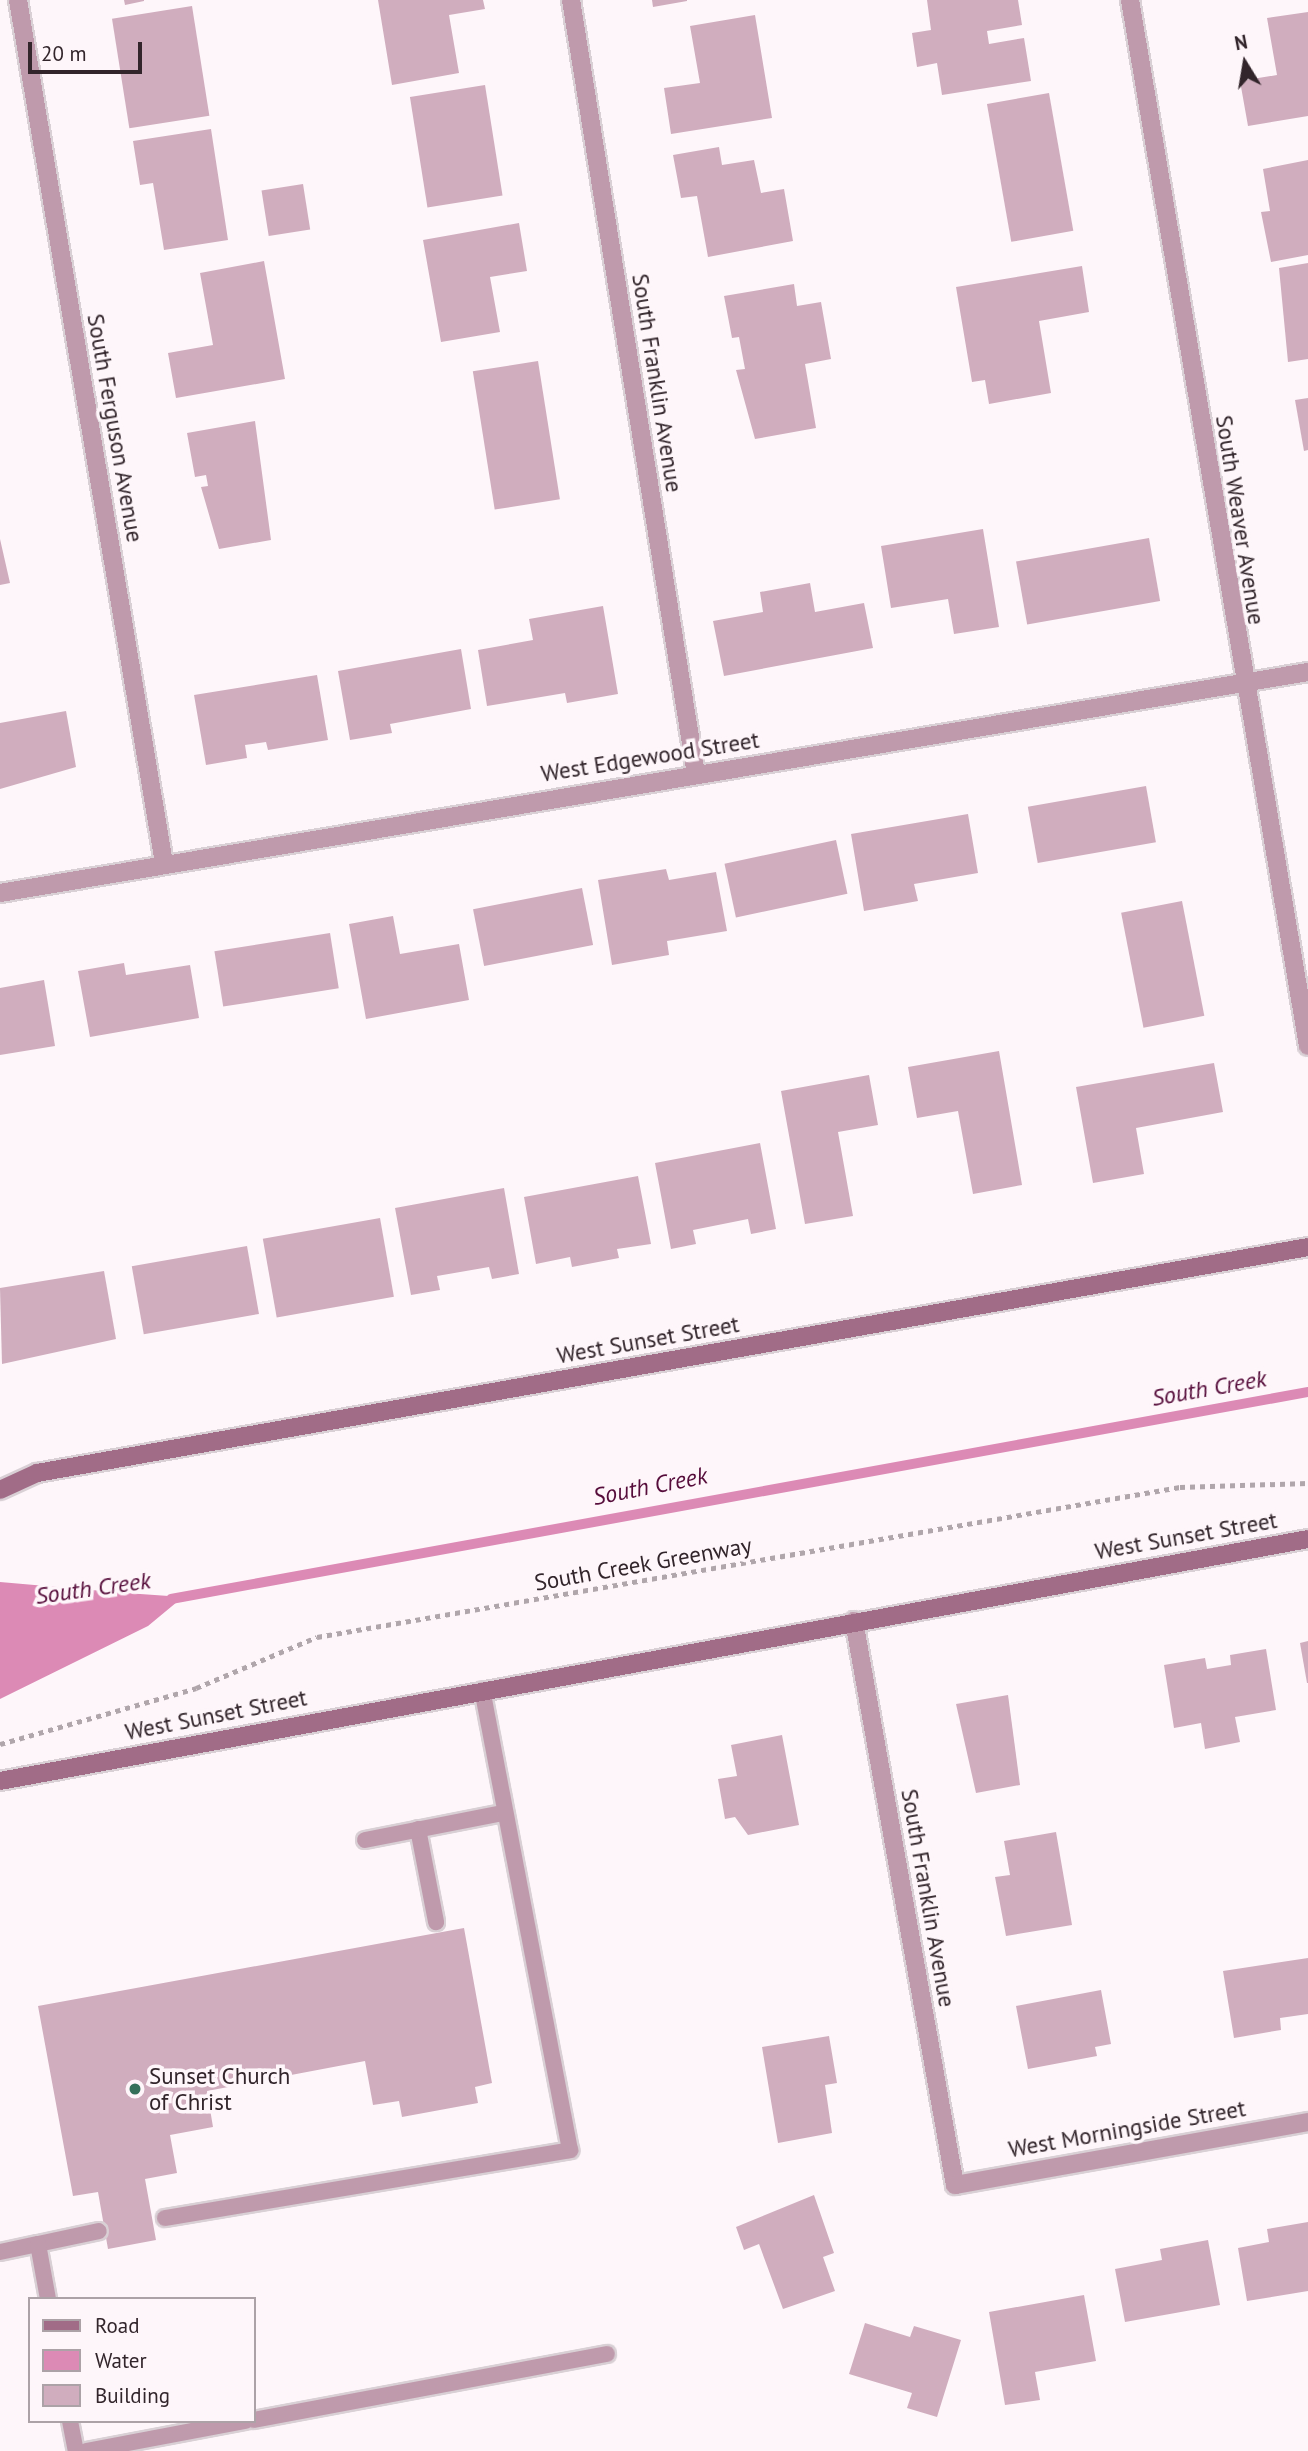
<!DOCTYPE html>
<html>
<head>
<meta charset="utf-8">
<style>
  body { margin:0 }
  #map { position:relative; width:1308px; height:2451px; overflow:hidden; background:#fef6fa; font-family:"PT Sans",sans-serif }
  div>[style] { position:absolute }
  .water>* { inset:0; background:#dc8ab5 }
  .stream>* { height:10px; margin:-5px; padding:0 5px; transform-origin:5px; border-radius:5px; background:#dc8ab5 }
  .building>* { inset:0; background:#d0adbe; transform-origin:0 0 }
  .path>* { height:4.5px; margin-top:-2.25px; transform-origin:0; background:repeating-linear-gradient(90deg,#b0a6ab 0 5px,transparent 0 10px) }
  .roads { filter:drop-shadow(2px 0 #d9d0d5) drop-shadow(-2px 0 #d9d0d5) drop-shadow(0 2px #d9d0d5) drop-shadow(0 -2px #d9d0d5) }
  .lane>* { height:16px; margin:-8px; padding:0 8px; transform-origin:8px; border-radius:8px; background:#bf9aac }
  .street>* { height:18px; margin:-9px; padding:0 9px; transform-origin:9px; border-radius:9px; background:#bf9aac }
  .secondary>* { height:18px; margin:-9px; padding:0 9px; transform-origin:9px; border-radius:9px; background:#a16c87 }
  .dots>* { width:19px; height:19px; translate:-50% -50%; box-sizing:border-box; border:4px solid #fef6fa; border-radius:50% }
  span { translate:-50% -50%; white-space:nowrap; text-align:center; line-height:1.15; -webkit-text-stroke:7px #fef6fa; paint-order:stroke }
  .street-label { font-size:23px; color:#32252b }
  .poi-label { font-size:23px; color:#32252b }
  .left { translate:0 -50%; text-align:left }
  .water-label { font-size:24px; color:#560d3b; font-style:italic }
  .legend { position:absolute; left:28px; top:2297px; width:228px; height:126px; box-sizing:border-box; background:#fef6fa; border:2px solid #aca2a7; margin:0; padding:9px 12px; list-style:none; font-size:21px; color:#32252b }
  .legend li { display:flex; align-items:center; gap:14px; height:35px }
  .legend b { width:35px; border:2px solid #aca2a7 }
  .north { position:absolute; left:1210px; top:28px; width:70px; height:70px; -webkit-text-stroke:5px #fef6fa; paint-order:stroke; rotate:349deg; font-size:19px; font-weight:700; line-height:28px; text-align:center; color:#32252b }
  .north::after { content:''; display:block; margin:auto; width:24px; height:32px; background:#32252b; clip-path:polygon(50% 0,100% 100%,50% 72%,0 100%) }
  .scale { position:absolute; left:28px; top:42px; width:114px; height:32px; box-sizing:border-box; border:4px solid #32252b; border-top:0; padding-left:9px; font-size:21px; line-height:24px; white-space:nowrap; color:#32252b; -webkit-text-stroke:5px #fef6fa; paint-order:stroke }
</style>
</head>
<body>
<div id="map">
  <div class="water">
    <i style="clip-path:polygon(0 1582px,126px 1593px,183px 1597px,148px 1626px,0 1699px)"></i>
  </div>
  <div class="stream">
    <i style="left:171px;top:1599px;width:1156px;rotate:-10.32deg"></i>
  </div>
  <div class="building">
    <i style="clip-path:polygon(124px 0,144px 0,144px 1px,125px 5px)"></i>
    <i style="clip-path:polygon(378px 0,483px 0,485px 9px,449px 15px,459px 73px,392px 85px)"></i>
    <i style="clip-path:polygon(652px 0,687px 0,687px 1px,653px 7px)"></i>
    <i style="clip-path:polygon(927px 0,1018px 0,1022px 25px,987px 31px,989px 44px,1024px 38px,1031px 81px,942px 95px,937px 63px,917px 67px,912px 33px,931px 30px)"></i>
    <i style="left:192px;top:6px;width:111px;height:81px;rotate:81deg"></i>
    <i style="clip-path:polygon(1308px 12px,1308px 116px,1248px 126px,1240px 81px,1277px 75px,1267px 18px)"></i>
    <i style="clip-path:polygon(755px 15px,772px 118px,671px 134px,664px 88px,700px 83px,690px 26px)"></i>
    <i style="left:485px;top:85px;width:112px;height:76px;rotate:81deg"></i>
    <i style="left:1049px;top:93px;width:140px;height:63px;rotate:80deg"></i>
    <i style="clip-path:polygon(211px 129px,228px 240px,164px 250px,153px 183px,140px 185px,133px 141px)"></i>
    <i style="clip-path:polygon(719px 147px,722px 165px,754px 160px,761px 193px,784px 189px,793px 241px,708px 257px,697px 196px,681px 198px,673px 155px)"></i>
    <i style="clip-path:polygon(1308px 160px,1308px 255px,1271px 262px,1261px 212px,1270px 211px,1263px 169px)"></i>
    <i style="left:303px;top:184px;width:46px;height:42px;rotate:81deg"></i>
    <i style="clip-path:polygon(519px 223px,527px 271px,490px 277px,500px 332px,441px 342px,423px 240px)"></i>
    <i style="clip-path:polygon(264px 261px,285px 379px,176px 398px,168px 353px,213px 345px,200px 273px)"></i>
    <i style="clip-path:polygon(1308px 263px,1308px 359px,1288px 362px,1279px 268px)"></i>
    <i style="clip-path:polygon(1082px 266px,1089px 312px,1039px 321px,1051px 393px,989px 404px,985px 380px,972px 382px,956px 287px)"></i>
    <i style="clip-path:polygon(794px 284px,797px 306px,821px 302px,831px 359px,805px 364px,816px 428px,755px 439px,736px 370px,745px 369px,739px 337px,732px 338px,724px 296px)"></i>
    <i style="left:538px;top:361px;width:140px;height:66px;rotate:81deg"></i>
    <i style="clip-path:polygon(1308px 398px,1308px 450px,1304px 451px,1295px 400px)"></i>
    <i style="clip-path:polygon(255px 421px,271px 540px,219px 549px,201px 487px,208px 486px,206px 475px,195px 477px,187px 433px)"></i>
    <i style="clip-path:polygon(983px 529px,999px 627px,954px 634px,948px 599px,891px 608px,881px 546px)"></i>
    <i style="left:1149px;top:538px;width:64px;height:135px;rotate:80deg"></i>
    <i style="clip-path:polygon(0 539px,10px 583px,0 585px)"></i>
    <i style="clip-path:polygon(810px 583px,815px 612px,864px 603px,873px 648px,724px 676px,713px 621px,763px 612px,760px 592px)"></i>
    <i style="clip-path:polygon(603px 606px,618px 694px,567px 703px,565px 693px,487px 706px,478px 650px,533px 640px,529px 619px)"></i>
    <i style="clip-path:polygon(461px 649px,471px 709px,390px 724px,392px 733px,350px 740px,338px 671px)"></i>
    <i style="clip-path:polygon(317px 675px,328px 740px,268px 750px,266px 742px,245px 745px,247px 758px,206px 765px,194px 695px)"></i>
    <i style="clip-path:polygon(66px 711px,76px 767px,0 789px,0 723px)"></i>
    <i style="left:1146px;top:786px;width:57px;height:120px;rotate:80deg"></i>
    <i style="clip-path:polygon(968px 814px,978px 873px,914px 884px,918px 901px,864px 911px,851px 834px)"></i>
    <i style="left:836px;top:840px;width:55px;height:114px;rotate:78deg"></i>
    <i style="clip-path:polygon(666px 869px,669px 880px,716px 872px,727px 931px,667px 941px,669px 955px,612px 965px,598px 880px)"></i>
    <i style="left:582px;top:888px;width:58px;height:111px;rotate:79deg"></i>
    <i style="left:1182px;top:901px;width:117px;height:62px;rotate:79deg"></i>
    <i style="clip-path:polygon(393px 916px,400px 954px,459px 944px,469px 1000px,366px 1019px,349px 924px)"></i>
    <i style="left:330px;top:933px;width:56px;height:117px;rotate:81deg"></i>
    <i style="clip-path:polygon(124px 963px,126px 975px,190px 965px,199px 1018px,90px 1037px,78px 971px)"></i>
    <i style="clip-path:polygon(44px 980px,55px 1046px,0 1055px,0 988px)"></i>
    <i style="clip-path:polygon(999px 1051px,1022px 1185px,973px 1194px,958px 1111px,917px 1118px,908px 1067px)"></i>
    <i style="clip-path:polygon(1214px 1063px,1223px 1112px,1136px 1128px,1144px 1174px,1093px 1183px,1076px 1087px)"></i>
    <i style="clip-path:polygon(869px 1075px,878px 1125px,838px 1132px,853px 1216px,805px 1224px,781px 1091px)"></i>
    <i style="clip-path:polygon(760px 1143px,776px 1229px,751px 1234px,748px 1219px,693px 1230px,696px 1244px,671px 1249px,655px 1163px)"></i>
    <i style="clip-path:polygon(638px 1176px,651px 1244px,617px 1249px,619px 1258px,572px 1267px,570px 1257px,536px 1264px,524px 1197px)"></i>
    <i style="clip-path:polygon(504px 1188px,519px 1274px,492px 1279px,489px 1267px,437px 1276px,440px 1290px,411px 1295px,395px 1208px)"></i>
    <i style="left:380px;top:1218px;width:80px;height:119px;rotate:80deg"></i>
    <i style="left:247px;top:1246px;width:69px;height:117px;rotate:80deg"></i>
    <i style="clip-path:polygon(104px 1271px,116px 1339px,2px 1364px,0 1288px)"></i>
    <i style="clip-path:polygon(1308px 1641px,1308px 1683px,1307px 1683px,1300px 1643px)"></i>
    <i style="clip-path:polygon(1266px 1649px,1276px 1710px,1235px 1717px,1240px 1742px,1205px 1749px,1201px 1723px,1174px 1728px,1164px 1665px,1205px 1658px,1207px 1669px,1231px 1665px,1230px 1655px)"></i>
    <i style="clip-path:polygon(1008px 1695px,1020px 1785px,976px 1793px,956px 1704px)"></i>
    <i style="clip-path:polygon(782px 1735px,799px 1825px,748px 1835px,735px 1817px,725px 1819px,718px 1779px,737px 1776px,731px 1745px)"></i>
    <i style="clip-path:polygon(1056px 1832px,1072px 1925px,1006px 1936px,995px 1877px,1010px 1875px,1004px 1841px)"></i>
    <i style="clip-path:polygon(464px 1928px,492px 2083px,475px 2087px,478px 2103px,402px 2117px,399px 2101px,373px 2105px,365px 2061px,207px 2091px,213px 2127px,170px 2135px,177px 2173px,145px 2179px,156px 2240px,108px 2249px,98px 2192px,73px 2196px,38px 2006px)"></i>
    <i style="clip-path:polygon(1308px 1958px,1308px 2014px,1280px 2018px,1281px 2030px,1234px 2038px,1223px 1971px)"></i>
    <i style="clip-path:polygon(1101px 1990px,1111px 2044px,1095px 2047px,1097px 2056px,1028px 2069px,1016px 2006px)"></i>
    <i style="clip-path:polygon(829px 2036px,837px 2083px,825px 2085px,832px 2133px,778px 2143px,762px 2047px)"></i>
    <i style="clip-path:polygon(814px 2195px,834px 2253px,823px 2257px,835px 2291px,783px 2309px,759px 2244px,744px 2250px,736px 2227px)"></i>
    <i style="clip-path:polygon(1308px 2222px,1308px 2291px,1247px 2301px,1238px 2248px,1269px 2242px,1267px 2229px)"></i>
    <i style="clip-path:polygon(1208px 2240px,1220px 2305px,1125px 2322px,1115px 2269px,1162px 2260px,1160px 2249px)"></i>
    <i style="clip-path:polygon(1084px 2295px,1096px 2361px,1035px 2372px,1040px 2400px,1005px 2405px,989px 2312px)"></i>
    <i style="clip-path:polygon(865px 2323px,910px 2337px,914px 2326px,961px 2340px,937px 2417px,907px 2408px,912px 2393px,849px 2374px)"></i>
  </div>
  <div class="path">
    <i style="left:0;top:1744px;width:204px;rotate:-15.9deg"></i>
    <i style="left:196px;top:1688px;width:131px;rotate:-22.9deg"></i>
    <i style="left:317px;top:1637px;width:876px;rotate:-9.86deg"></i>
    <i style="left:1180px;top:1487px;width:128px;rotate:-1.8deg"></i>
  </div>
  <div class="roads">
    <div class="lane">
      <i style="left:418px;top:1829px;width:95px;rotate:79deg"></i>
      <i style="left:365px;top:1840px;width:141px;rotate:-11.1deg"></i>
      <i style="left:165px;top:2218px;width:411px;rotate:-9.5deg"></i>
      <i style="left:570px;top:2150px;width:468px;rotate:-100.8deg"></i>
      <i style="left:38px;top:2244px;width:62px;rotate:-12deg"></i>
      <i style="left:0;top:2252px;width:39px;rotate:-12deg"></i>
      <i style="left:38px;top:2244px;width:56px;rotate:79.7deg"></i>
      <i style="left:254px;top:2420px;width:359px;rotate:-10.6deg"></i>
      <i style="left:70px;top:2421px;width:31px;rotate:79deg"></i>
      <i style="left:86px;top:2451px;width:162px;rotate:-10.7deg"></i>
    </div>
    <div class="street">
      <i style="left:18px;top:0;width:875px;rotate:80.4deg"></i>
      <i style="left:571px;top:0;width:784px;rotate:80.83deg"></i>
      <i style="left:1130px;top:0;width:1061px;rotate:80.34deg"></i>
      <i style="left:0;top:893px;width:1327px;rotate:-9.59deg"></i>
      <i style="left:854px;top:1621px;width:573px;rotate:79.85deg"></i>
      <i style="left:955px;top:2185px;width:359px;rotate:-10.1deg"></i>
    </div>
    <div class="secondary">
      <i style="left:0;top:1490px;width:41px;rotate:-24.7deg"></i>
      <i style="left:37px;top:1473px;width:1291px;rotate:-10.08deg"></i>
      <i style="left:0;top:1781px;width:1330px;rotate:-10.48deg"></i>
    </div>
  </div>
  <div class="dots">
    <i style="left:135px;top:2089px;background:#34705a"></i>
  </div>
  <div class="street-label">
    <span style="left:657px;top:383px;rotate:81deg">South Franklin Avenue</span>
    <span style="left:115px;top:428px;rotate:80deg">South Ferguson Avenue</span>
    <span style="left:1240px;top:520px;rotate:81deg">South Weaver Avenue</span>
    <span style="left:650px;top:757px;rotate:-9deg">West Edgewood Street</span>
    <span style="left:648px;top:1340px;rotate:-10deg">West Sunset Street</span>
    <span style="left:1186px;top:1536px;rotate:-10deg">West Sunset Street</span>
    <span style="left:643px;top:1564px;rotate:-10deg">South Creek Greenway</span>
    <span style="left:216px;top:1715px;rotate:-11deg">West Sunset Street</span>
    <span style="left:928px;top:1898px;rotate:80deg">South Franklin Avenue</span>
    <span style="left:1127px;top:2129px;rotate:-10deg">West Morningside Street</span>
  </div>
  <div class="poi-label">
    <span class="left" style="left:149px;top:2089px">Sunset Church<br>of Christ</span>
  </div>
  <div class="water-label">
    <span style="left:1209px;top:1388px;rotate:-10deg">South Creek</span>
    <span style="left:650px;top:1486px;rotate:-11deg">South Creek</span>
    <span style="left:93px;top:1588px;rotate:-8deg">South Creek</span>
  </div>
  <ul class="legend">
  <li><b style="height:9px;background:#a16c87"></b>Road</li>
  <li><b style="height:19px;background:#dc8ab5"></b>Water</li>
  <li><b style="height:19px;background:#d0adbe"></b>Building</li>
  </ul>
  <div class="north">N</div>
  <div class="scale">20 m</div>
</div>
</body>
</html>
